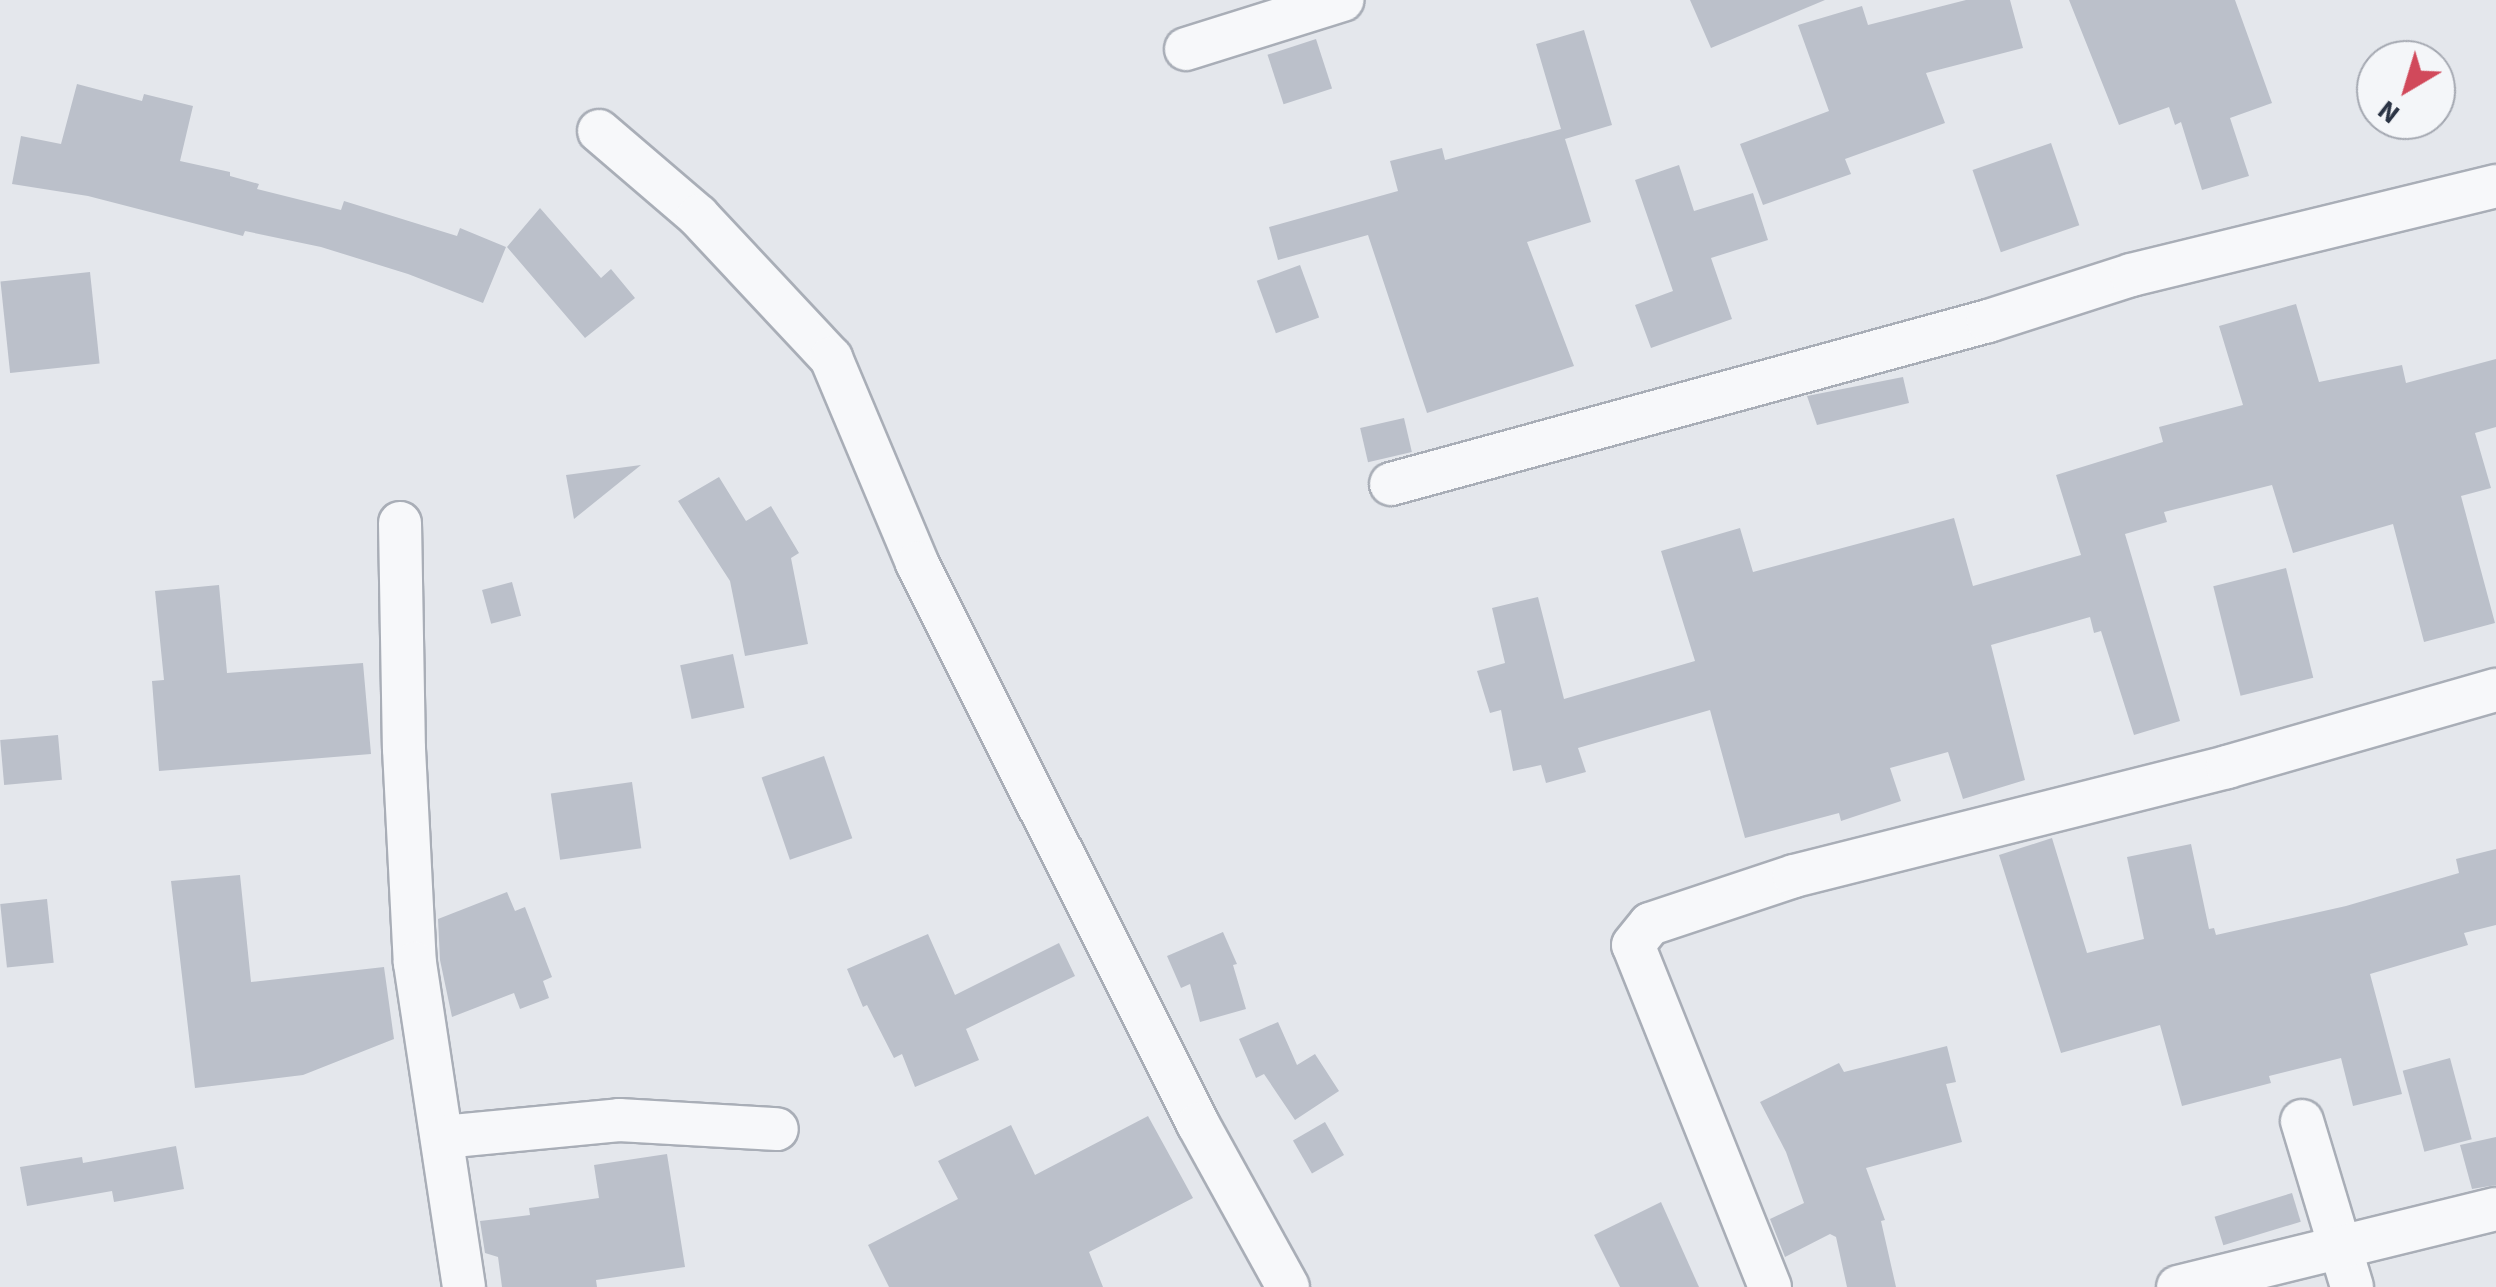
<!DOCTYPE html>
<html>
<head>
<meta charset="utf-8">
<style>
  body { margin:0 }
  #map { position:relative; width:2496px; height:1287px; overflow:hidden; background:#e4e7ec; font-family:"Source Sans 3",sans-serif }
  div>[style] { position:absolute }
  .building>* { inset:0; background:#bbc0ca; transform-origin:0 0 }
  .roads { filter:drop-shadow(2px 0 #a9aeb7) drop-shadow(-2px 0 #a9aeb7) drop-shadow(0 2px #a9aeb7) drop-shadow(0 -2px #a9aeb7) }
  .street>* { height:42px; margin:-21px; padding:0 21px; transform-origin:21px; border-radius:21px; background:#f7f8fa }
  span { translate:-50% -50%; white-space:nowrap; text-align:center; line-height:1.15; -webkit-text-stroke:8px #f4f6f9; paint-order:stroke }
  .north { position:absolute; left:2356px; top:40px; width:100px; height:100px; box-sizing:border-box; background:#f4f6f9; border:2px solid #a4a8b1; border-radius:50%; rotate:218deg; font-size:28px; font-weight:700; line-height:40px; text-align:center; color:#2b3445 }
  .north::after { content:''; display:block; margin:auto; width:35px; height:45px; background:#d1495b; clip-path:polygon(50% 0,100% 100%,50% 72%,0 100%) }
</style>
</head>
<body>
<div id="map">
  <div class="building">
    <i style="clip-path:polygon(1690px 0,1825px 0,1711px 48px)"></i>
    <i style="clip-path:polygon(1966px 0,2010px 0,2023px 48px,1926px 73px,1945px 123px,1845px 159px,1851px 174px,1763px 205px,1740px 144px,1829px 111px,1798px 25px,1862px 6px,1868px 25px)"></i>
    <i style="clip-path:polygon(2069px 0,2235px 0,2272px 103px,2230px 118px,2249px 176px,2202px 190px,2181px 122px,2175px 125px,2169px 107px,2119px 125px)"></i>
    <i style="clip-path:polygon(1584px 30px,1612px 125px,1565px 139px,1591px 222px,1527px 242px,1574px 366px,1427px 413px,1368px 235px,1278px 260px,1269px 227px,1398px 191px,1390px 161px,1442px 148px,1445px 160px,1561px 129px,1536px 44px)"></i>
    <i style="left:1316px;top:39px;width:52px;height:51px;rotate:72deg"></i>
    <i style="clip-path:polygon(77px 84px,142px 101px,144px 94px,193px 106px,180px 161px,230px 172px,230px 176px,259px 184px,257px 189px,341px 210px,344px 201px,457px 236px,460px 228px,506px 247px,483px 303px,408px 274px,321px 247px,245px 231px,243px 236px,88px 196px,12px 184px,21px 136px,61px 144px)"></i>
    <i style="left:2051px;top:143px;width:87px;height:83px;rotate:71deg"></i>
    <i style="clip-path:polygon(1679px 165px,1694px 211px,1753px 193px,1768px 240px,1711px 258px,1732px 319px,1651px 348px,1635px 305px,1673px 291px,1635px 180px)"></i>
    <i style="clip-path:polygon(540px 208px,601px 278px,611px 269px,635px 298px,585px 338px,507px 247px)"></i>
    <i style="left:1300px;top:265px;width:56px;height:46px;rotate:70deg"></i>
    <i style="left:90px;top:272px;width:92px;height:90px;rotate:84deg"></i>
    <i style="clip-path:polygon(2296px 304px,2319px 382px,2402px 365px,2406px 383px,2496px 359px,2496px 427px,2475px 433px,2491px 488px,2461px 496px,2495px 623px,2424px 642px,2393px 524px,2293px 553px,2272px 485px,2164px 512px,2167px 522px,2125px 534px,2180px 721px,2134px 735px,2101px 631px,2094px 633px,2090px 617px,1991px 645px,2025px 780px,1963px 799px,1948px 752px,1890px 768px,1901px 801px,1841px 821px,1839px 813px,1745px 838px,1710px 710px,1578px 748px,1586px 772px,1546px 783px,1541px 765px,1513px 771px,1501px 710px,1490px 713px,1477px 671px,1505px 663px,1492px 608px,1538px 597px,1564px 699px,1695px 661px,1661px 551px,1740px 528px,1753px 572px,1954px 518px,1973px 586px,2081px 555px,2056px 475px,2163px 442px,2159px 427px,2243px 405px,2219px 326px)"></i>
    <i style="clip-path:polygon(1903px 377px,1909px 403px,1817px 425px,1807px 396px)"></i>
    <i style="left:1404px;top:418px;width:35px;height:45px;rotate:77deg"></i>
    <i style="clip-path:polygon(641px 465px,574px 519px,566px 475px)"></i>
    <i style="clip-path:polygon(719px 477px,746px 521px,771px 506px,799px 553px,791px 558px,808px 644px,745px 656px,730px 581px,678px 501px)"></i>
    <i style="left:2286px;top:568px;width:113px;height:75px;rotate:76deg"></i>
    <i style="left:512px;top:582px;width:35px;height:31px;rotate:75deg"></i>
    <i style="clip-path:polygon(219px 585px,227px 673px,363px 663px,371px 754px,159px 771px,152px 681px,164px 680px,155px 591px)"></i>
    <i style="left:733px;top:654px;width:55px;height:54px;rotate:78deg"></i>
    <i style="left:58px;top:735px;width:45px;height:58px;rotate:85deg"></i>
    <i style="left:824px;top:756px;width:87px;height:66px;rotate:71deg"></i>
    <i style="left:632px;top:782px;width:67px;height:82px;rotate:82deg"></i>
    <i style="clip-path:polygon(2052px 838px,2087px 953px,2144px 939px,2127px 857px,2191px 844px,2209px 929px,2214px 928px,2216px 935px,2346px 906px,2459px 873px,2456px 859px,2496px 849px,2496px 925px,2464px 933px,2468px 945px,2370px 974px,2402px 1094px,2353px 1106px,2341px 1058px,2269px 1076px,2271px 1083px,2182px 1106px,2160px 1025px,2061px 1053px,1999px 855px)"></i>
    <i style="clip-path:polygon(240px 875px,251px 982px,384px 967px,394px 1039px,303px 1075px,195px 1088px,171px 881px)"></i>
    <i style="clip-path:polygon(507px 892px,515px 911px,525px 907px,552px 977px,543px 981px,549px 998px,520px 1009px,514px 993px,452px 1017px,440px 960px,438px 919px)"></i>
    <i style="left:47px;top:899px;width:64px;height:47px;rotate:84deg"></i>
    <i style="clip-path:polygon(1223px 932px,1237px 964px,1233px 965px,1246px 1009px,1200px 1022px,1190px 984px,1181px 988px,1167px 956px)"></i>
    <i style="clip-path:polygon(928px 934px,955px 995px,1059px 943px,1075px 976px,966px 1029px,979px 1060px,915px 1087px,902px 1054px,894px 1058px,867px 1005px,863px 1007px,847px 969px)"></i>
    <i style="clip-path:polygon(1278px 1022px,1297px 1065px,1315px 1054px,1339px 1091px,1295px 1120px,1264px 1074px,1256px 1078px,1239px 1039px)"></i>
    <i style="clip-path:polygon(1947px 1046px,1956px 1082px,1946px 1084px,1962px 1142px,1866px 1168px,1885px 1220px,1881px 1221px,1896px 1287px,1847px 1287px,1836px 1237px,1830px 1234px,1785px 1257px,1770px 1219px,1804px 1203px,1786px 1152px,1760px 1102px,1839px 1063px,1844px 1072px)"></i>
    <i style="left:2450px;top:1058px;width:84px;height:49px;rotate:75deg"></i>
    <i style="clip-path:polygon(1148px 1116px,1193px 1198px,1089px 1252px,1103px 1287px,889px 1287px,868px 1245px,958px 1199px,938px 1161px,1011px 1125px,1035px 1175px)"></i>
    <i style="left:1325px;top:1122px;width:38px;height:37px;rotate:60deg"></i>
    <i style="clip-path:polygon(2496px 1137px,2496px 1185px,2472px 1189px,2460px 1145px)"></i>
    <i style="clip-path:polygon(176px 1146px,184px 1189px,114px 1202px,112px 1191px,27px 1206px,20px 1167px,82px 1157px,83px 1163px)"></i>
    <i style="clip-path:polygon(667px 1154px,685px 1267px,596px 1280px,597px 1287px,502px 1287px,498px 1257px,485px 1253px,480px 1221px,530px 1215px,529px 1208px,599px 1198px,594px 1165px)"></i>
    <i style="left:2292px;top:1193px;width:30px;height:81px;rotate:73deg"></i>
    <i style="clip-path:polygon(1661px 1202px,1699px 1287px,1620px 1287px,1594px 1235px)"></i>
  </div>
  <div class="roads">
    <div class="street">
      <i style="left:1186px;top:49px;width:164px;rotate:-17.4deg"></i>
      <i style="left:599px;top:131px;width:130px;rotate:40.6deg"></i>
      <i style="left:698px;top:216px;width:195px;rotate:46.9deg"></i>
      <i style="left:831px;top:358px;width:222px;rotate:67.2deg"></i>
      <i style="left:917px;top:563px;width:627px;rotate:63.39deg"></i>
      <i style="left:1198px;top:1124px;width:186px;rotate:61.1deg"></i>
      <i style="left:1391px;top:484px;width:619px;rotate:-15.27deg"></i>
      <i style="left:1988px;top:321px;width:150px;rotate:-17.8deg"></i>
      <i style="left:2131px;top:275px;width:376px;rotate:-13.7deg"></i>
      <i style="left:400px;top:523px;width:226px;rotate:89deg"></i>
      <i style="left:404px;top:749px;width:214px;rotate:87.1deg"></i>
      <i style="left:415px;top:963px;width:328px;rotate:81.4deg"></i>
      <i style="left:2302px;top:1121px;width:173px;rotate:73.2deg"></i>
      <i style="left:443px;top:1137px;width:177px;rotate:-5.5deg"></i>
      <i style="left:619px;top:1120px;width:158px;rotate:3.3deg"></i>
      <i style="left:1770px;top:1287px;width:368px;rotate:-111.8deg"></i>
      <i style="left:1633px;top:945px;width:27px;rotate:-51deg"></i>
      <i style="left:1650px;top:924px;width:152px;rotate:-18.4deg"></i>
      <i style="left:1794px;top:876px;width:447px;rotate:-14.1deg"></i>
      <i style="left:2227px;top:767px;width:280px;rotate:-16deg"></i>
      <i style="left:2178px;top:1287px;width:327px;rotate:-13.8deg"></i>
    </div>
  </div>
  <div class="north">N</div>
</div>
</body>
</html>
